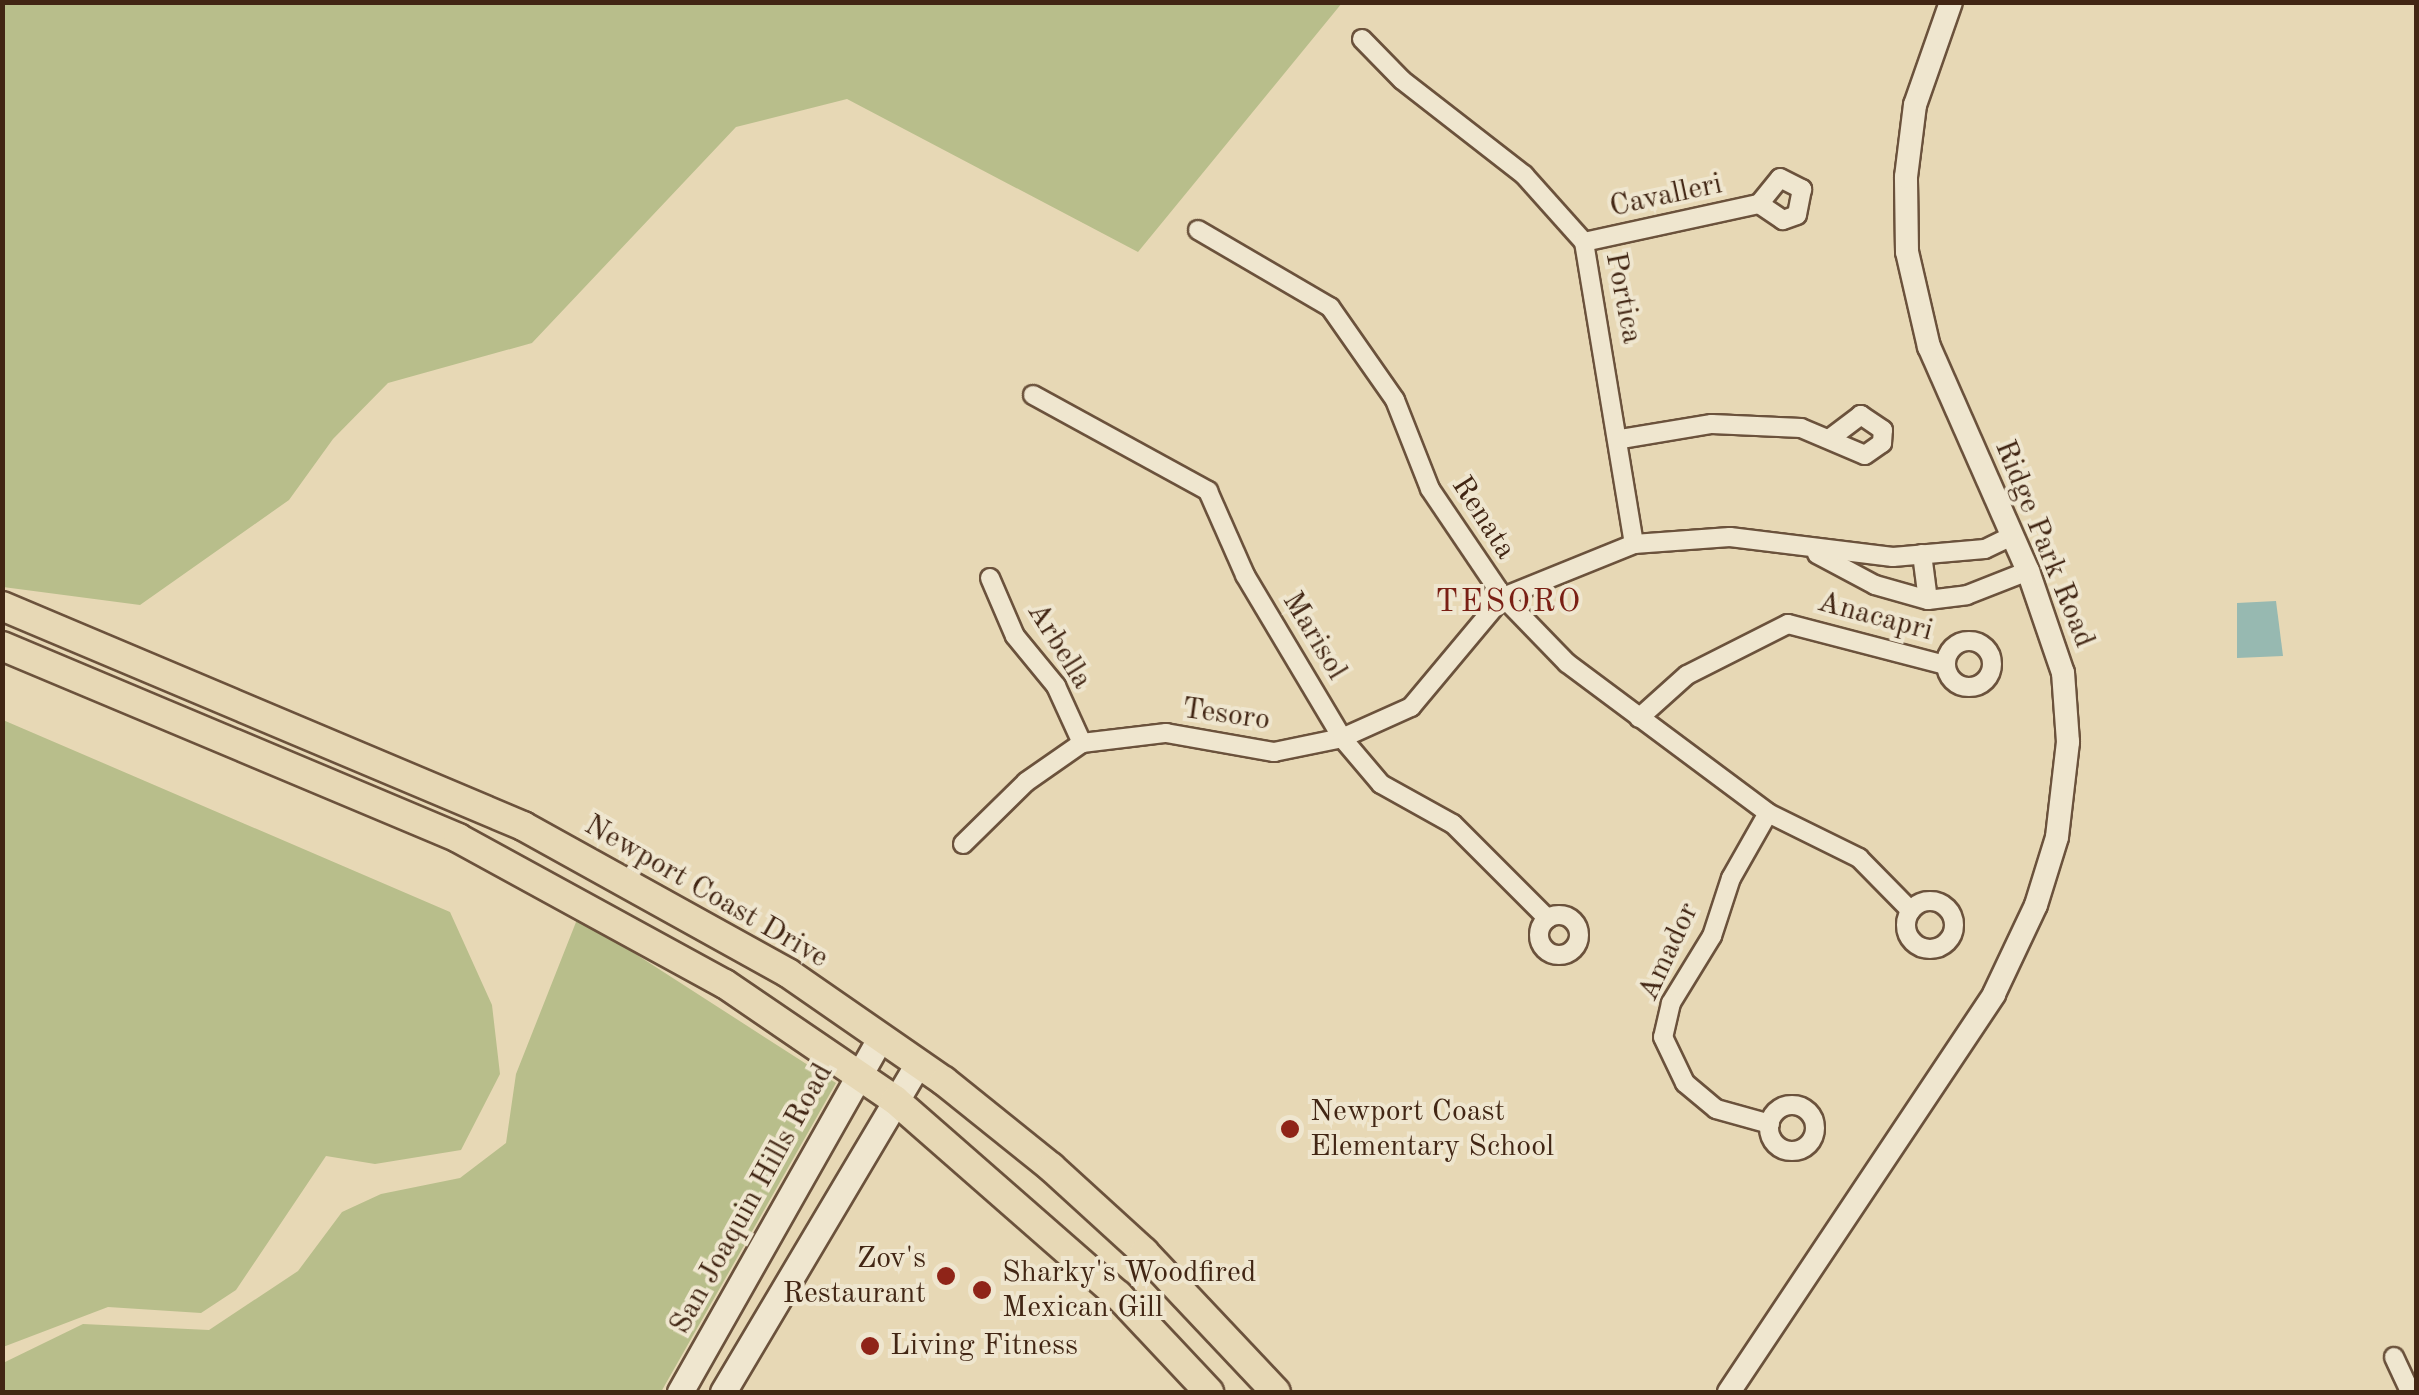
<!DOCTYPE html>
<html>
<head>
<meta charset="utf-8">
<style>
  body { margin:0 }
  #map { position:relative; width:2419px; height:1395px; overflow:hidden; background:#e7d8b5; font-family:"Old Standard TT",serif }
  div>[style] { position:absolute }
  .green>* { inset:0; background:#b8be8b }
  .water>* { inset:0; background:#97b9b1 }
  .roads { filter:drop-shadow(2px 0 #6b523c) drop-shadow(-2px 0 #6b523c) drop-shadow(0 2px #6b523c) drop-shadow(0 -2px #6b523c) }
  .minor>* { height:18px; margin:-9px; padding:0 9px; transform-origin:9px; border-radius:9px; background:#efe6cf }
  .minor>.ring { margin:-9px; padding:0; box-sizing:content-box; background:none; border:18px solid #efe6cf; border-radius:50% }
  .tertiary>* { height:22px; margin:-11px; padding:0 11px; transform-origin:11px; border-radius:11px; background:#efe6cf }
  .secondary>* { height:25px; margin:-12.5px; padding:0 12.5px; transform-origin:12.5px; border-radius:12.5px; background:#efe6cf }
  .primary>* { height:28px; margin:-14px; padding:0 14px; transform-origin:14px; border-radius:14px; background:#e7d8b5 }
  .dots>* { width:28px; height:28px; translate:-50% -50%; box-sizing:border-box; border:5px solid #efe6cf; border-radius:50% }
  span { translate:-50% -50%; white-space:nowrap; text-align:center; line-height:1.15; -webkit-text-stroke:8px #efe6cf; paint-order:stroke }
  .street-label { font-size:30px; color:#422614 }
  .poi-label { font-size:30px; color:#422614 }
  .left { translate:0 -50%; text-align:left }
  .right { translate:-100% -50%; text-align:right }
  .neighbourhood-label { font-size:32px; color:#7a1f14; letter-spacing:2.5px }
  .frame { position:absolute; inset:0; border:5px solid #422614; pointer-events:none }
</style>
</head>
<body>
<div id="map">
  <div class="green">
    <i style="clip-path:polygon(3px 2px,1342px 2px,1342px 3px,1138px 252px,847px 99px,736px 127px,532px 343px,388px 383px,333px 439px,289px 500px,140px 605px,3px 587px)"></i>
    <i style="clip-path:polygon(3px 720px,450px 912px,492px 1005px,500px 1074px,461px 1150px,375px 1164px,326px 1156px,236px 1290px,201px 1313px,108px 1307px,3px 1347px)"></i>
    <i style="clip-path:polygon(578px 917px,836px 1083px,661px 1392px,3px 1392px,3px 1363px,83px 1324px,209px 1330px,298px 1271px,342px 1212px,381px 1194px,460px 1178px,506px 1143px,516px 1074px)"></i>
  </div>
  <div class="water">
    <i style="clip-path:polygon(2276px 601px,2283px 656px,2237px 658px,2237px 603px)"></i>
  </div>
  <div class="roads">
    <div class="minor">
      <i style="left:1362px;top:39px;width:57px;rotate:45.7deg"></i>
      <i style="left:1402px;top:80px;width:155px;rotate:37.9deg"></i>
      <i style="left:1524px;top:175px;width:90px;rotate:48.2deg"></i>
      <i style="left:1584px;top:242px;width:306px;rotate:80.6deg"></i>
      <i style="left:1198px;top:230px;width:153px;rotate:30.3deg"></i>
      <i style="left:1330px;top:307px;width:113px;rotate:55deg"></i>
      <i style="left:1395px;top:400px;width:96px;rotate:68.5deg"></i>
      <i style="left:1430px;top:489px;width:130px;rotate:55.9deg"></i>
      <i style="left:1503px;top:597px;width:92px;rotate:45.9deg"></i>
      <i style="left:1567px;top:663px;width:251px;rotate:36.7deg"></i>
      <i style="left:1768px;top:813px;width:102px;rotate:26.3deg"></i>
      <i style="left:1859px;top:858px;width:74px;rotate:45.5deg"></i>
      <i style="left:1584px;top:242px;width:179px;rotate:-12.3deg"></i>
      <i style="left:1759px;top:204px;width:33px;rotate:-51deg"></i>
      <i style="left:1780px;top:178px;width:25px;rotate:27deg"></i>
      <i style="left:1802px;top:189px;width:26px;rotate:101deg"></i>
      <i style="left:1797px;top:215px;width:15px;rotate:160deg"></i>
      <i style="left:1783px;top:220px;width:29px;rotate:-146deg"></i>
      <i style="left:1033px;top:395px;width:200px;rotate:28.7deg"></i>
      <i style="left:1208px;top:491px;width:92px;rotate:66.2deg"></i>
      <i style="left:1245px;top:575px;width:190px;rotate:59.2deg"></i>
      <i style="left:1342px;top:738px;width:60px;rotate:49.7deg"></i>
      <i style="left:1381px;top:784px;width:82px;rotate:29.1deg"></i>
      <i style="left:1453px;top:824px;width:134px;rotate:45deg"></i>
      <i style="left:1621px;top:439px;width:92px;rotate:-9.4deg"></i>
      <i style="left:1712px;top:424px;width:89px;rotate:2.6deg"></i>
      <i style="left:1801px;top:428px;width:69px;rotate:22.9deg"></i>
      <i style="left:1865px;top:455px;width:21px;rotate:-35deg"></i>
      <i style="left:1882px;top:443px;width:13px;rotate:-86deg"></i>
      <i style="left:1883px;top:430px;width:27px;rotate:-146deg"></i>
      <i style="left:1861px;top:415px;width:39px;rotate:143deg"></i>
      <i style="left:1817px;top:554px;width:66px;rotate:28.1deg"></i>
      <i style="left:1875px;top:585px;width:55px;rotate:15.8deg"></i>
      <i style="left:1928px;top:600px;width:39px;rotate:-7deg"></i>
      <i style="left:1967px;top:595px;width:66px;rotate:-21.5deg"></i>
      <i style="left:1922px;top:554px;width:46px;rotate:82.6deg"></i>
      <i style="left:990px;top:578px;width:63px;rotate:66.7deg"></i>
      <i style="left:1015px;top:636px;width:65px;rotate:50.6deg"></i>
      <i style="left:1056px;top:686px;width:63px;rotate:65.5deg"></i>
      <i class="ring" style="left:1946px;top:641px;width:28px;height:28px"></i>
      <i style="left:1639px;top:718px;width:64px;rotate:-41.9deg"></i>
      <i style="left:1687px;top:675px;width:113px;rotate:-26.8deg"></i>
      <i style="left:1788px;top:624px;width:162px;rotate:14.6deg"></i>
      <i style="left:1768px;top:813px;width:75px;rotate:119.6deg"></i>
      <i style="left:1731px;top:878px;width:61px;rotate:108.1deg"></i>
      <i style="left:1712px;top:936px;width:79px;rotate:121.5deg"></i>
      <i style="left:1671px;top:1003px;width:35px;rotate:103deg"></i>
      <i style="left:1663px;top:1037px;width:51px;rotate:64.4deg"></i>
      <i style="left:1685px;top:1083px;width:40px;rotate:40deg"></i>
      <i style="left:1716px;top:1109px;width:56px;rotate:15.5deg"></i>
      <i style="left:963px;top:844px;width:88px;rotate:-44.5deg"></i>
      <i style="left:1026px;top:782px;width:68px;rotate:-34.9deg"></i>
      <i style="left:1082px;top:743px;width:85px;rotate:-6.8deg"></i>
      <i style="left:1166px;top:733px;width:110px;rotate:10deg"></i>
      <i style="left:1274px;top:752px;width:69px;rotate:-11.6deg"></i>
      <i style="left:1342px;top:738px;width:76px;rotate:-24.2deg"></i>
      <i style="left:1411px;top:707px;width:143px;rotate:-50.1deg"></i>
      <i style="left:1503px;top:597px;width:141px;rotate:-22deg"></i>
      <i style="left:1634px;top:544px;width:96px;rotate:-4.2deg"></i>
      <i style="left:1730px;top:537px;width:164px;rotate:7deg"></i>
      <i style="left:1893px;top:557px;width:92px;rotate:-5deg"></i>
      <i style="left:1985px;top:549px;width:30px;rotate:-26deg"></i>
      <i class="ring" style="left:1906px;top:901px;width:30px;height:30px"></i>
      <i class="ring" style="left:1539px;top:915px;width:22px;height:22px"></i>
      <i class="ring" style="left:1769px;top:1105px;width:28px;height:28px"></i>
      <i style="left:2394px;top:1357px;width:38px;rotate:65deg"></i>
    </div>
    <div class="tertiary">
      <i style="left:1729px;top:1392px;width:478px;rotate:-56.3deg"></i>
      <i style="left:1994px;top:994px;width:98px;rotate:-64.7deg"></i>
      <i style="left:2036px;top:905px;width:71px;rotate:-72.8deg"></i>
      <i style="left:2057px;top:837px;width:96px;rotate:-83.4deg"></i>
      <i style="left:2068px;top:742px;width:69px;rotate:-94.1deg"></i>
      <i style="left:2063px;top:673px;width:108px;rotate:-108.9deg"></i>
      <i style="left:2028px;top:571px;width:245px;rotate:-113.8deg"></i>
      <i style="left:1929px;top:347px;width:98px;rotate:-103deg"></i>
      <i style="left:1907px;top:252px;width:75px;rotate:-90.8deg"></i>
      <i style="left:1906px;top:177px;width:73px;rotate:-82.9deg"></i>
      <i style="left:1915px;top:105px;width:109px;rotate:-70.7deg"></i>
    </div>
    <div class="secondary">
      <i style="left:680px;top:1392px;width:408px;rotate:-60.5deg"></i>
      <i style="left:723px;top:1392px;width:382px;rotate:-59.3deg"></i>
    </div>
    <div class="primary">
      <i style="left:2px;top:606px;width:566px;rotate:22.89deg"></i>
      <i style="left:523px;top:826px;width:303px;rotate:29deg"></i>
      <i style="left:788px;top:973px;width:190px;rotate:34.7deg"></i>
      <i style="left:944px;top:1081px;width:137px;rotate:38.8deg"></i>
      <i style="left:1051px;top:1167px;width:126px;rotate:42.4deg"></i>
      <i style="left:1144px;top:1252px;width:192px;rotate:46.7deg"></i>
      <i style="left:2px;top:646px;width:495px;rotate:22.8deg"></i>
      <i style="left:458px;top:838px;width:304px;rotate:28.7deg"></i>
      <i style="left:725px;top:984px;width:206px;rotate:34.3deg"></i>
      <i style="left:895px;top:1100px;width:296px;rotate:41.2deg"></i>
      <i style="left:1118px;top:1295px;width:133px;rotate:46.8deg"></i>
    </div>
  </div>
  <div class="dots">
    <i style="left:1290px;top:1129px;background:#8f2418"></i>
    <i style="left:946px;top:1276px;background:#8f2418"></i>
    <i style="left:982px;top:1290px;background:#8f2418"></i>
    <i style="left:870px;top:1346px;background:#8f2418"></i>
  </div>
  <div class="street-label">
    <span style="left:1666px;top:196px;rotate:-12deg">Cavalleri</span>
    <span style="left:1623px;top:298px;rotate:79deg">Portica</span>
    <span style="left:1483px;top:518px;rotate:57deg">Renata</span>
    <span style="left:2044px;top:544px;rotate:68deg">Ridge Park Road</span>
    <span style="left:1875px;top:617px;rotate:15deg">Anacapri</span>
    <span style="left:1314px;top:636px;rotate:59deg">Marisol</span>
    <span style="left:1059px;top:646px;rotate:58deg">Arbella</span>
    <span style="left:1226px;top:715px;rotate:8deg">Tesoro</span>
    <span style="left:706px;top:892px;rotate:30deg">Newport Coast Drive</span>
    <span style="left:1669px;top:952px;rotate:-65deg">Amador</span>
    <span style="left:752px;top:1199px;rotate:-61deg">San Joaquin Hills Road</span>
  </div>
  <div class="poi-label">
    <span class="left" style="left:1310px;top:1129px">Newport Coast<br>Elementary School</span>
    <span class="right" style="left:926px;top:1276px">Zov's<br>Restaurant</span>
    <span class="left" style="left:1002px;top:1290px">Sharky's Woodfired<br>Mexican Gill</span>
    <span class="left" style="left:890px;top:1346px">Living Fitness</span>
  </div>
  <div class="neighbourhood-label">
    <span style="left:1509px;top:603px">TESORO</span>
  </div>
  <div class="frame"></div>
</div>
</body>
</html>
